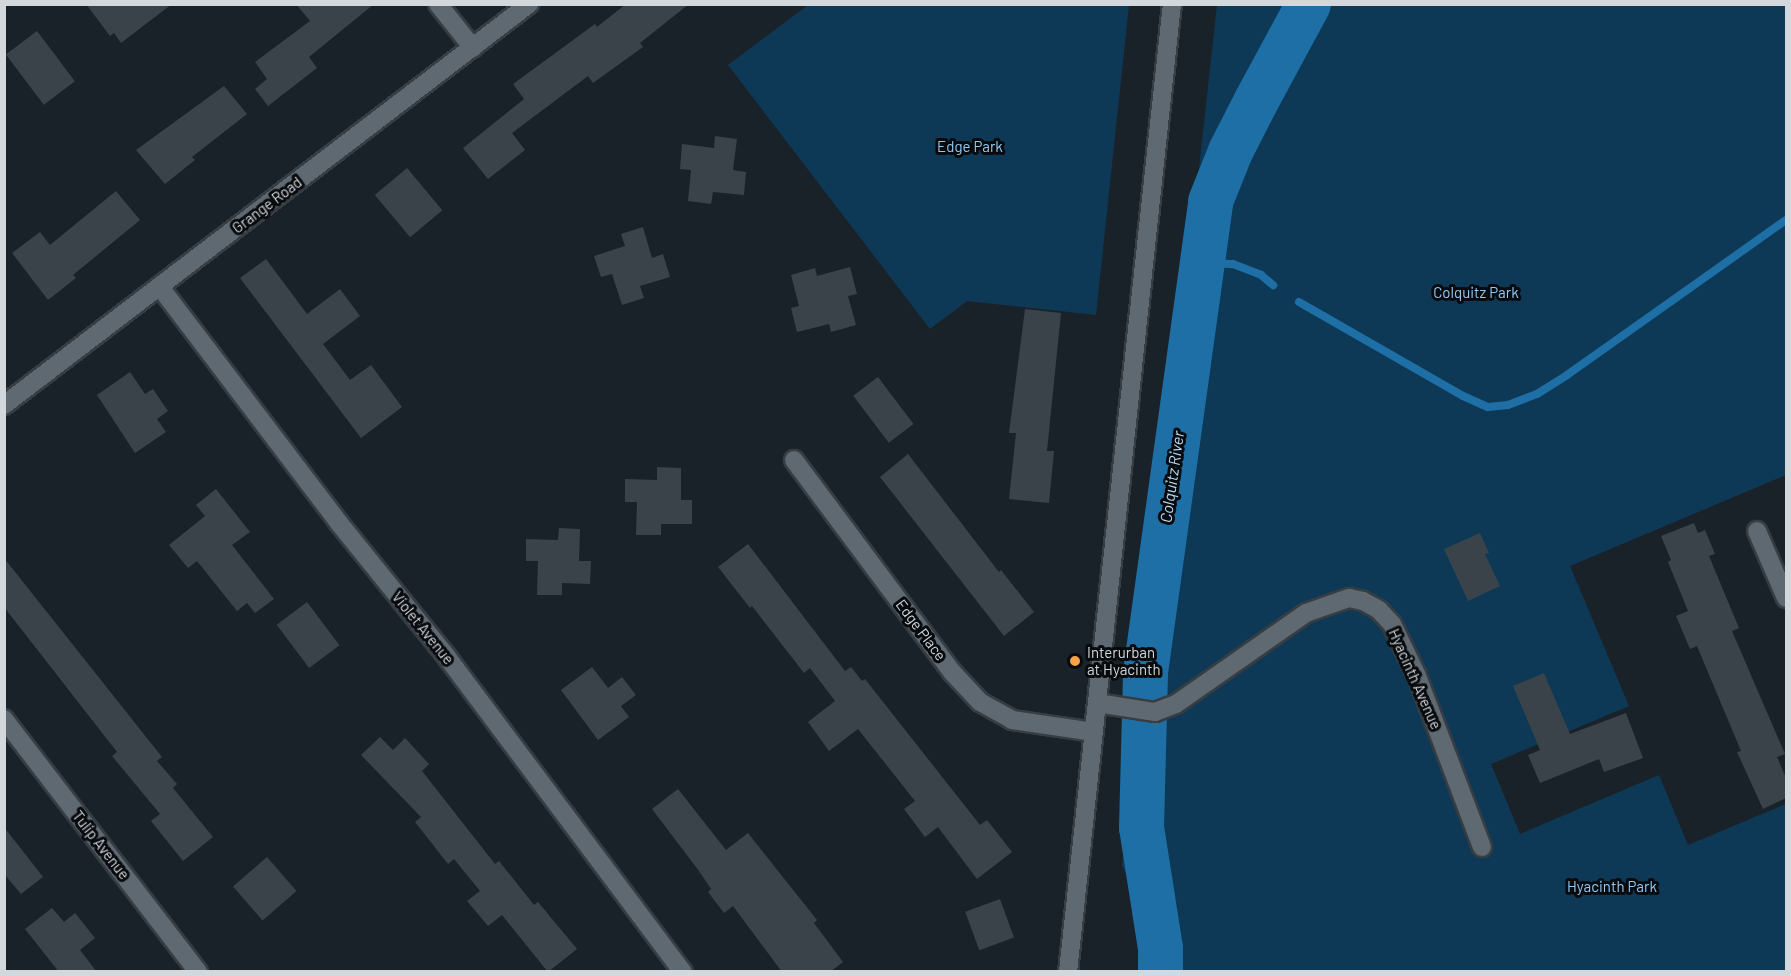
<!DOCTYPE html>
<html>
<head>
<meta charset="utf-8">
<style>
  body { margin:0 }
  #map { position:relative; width:1791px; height:976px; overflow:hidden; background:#1a2229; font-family:Barlow,sans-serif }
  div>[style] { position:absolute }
  .green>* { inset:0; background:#0e3956 }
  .stream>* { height:8px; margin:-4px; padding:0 4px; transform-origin:4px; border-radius:4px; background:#1d6fa5 }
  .river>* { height:45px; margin:-22.5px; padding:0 22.5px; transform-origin:22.5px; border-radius:22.5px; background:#1d6fa5 }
  .building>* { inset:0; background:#3a434a; transform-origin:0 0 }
  .roads { filter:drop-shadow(2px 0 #363d43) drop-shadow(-2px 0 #363d43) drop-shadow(0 2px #363d43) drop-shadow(0 -2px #363d43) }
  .minor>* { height:18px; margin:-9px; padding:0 9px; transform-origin:9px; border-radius:9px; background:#5f6971 }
  .secondary>* { height:18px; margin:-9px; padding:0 9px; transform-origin:9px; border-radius:9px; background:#5f6971 }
  .dots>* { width:16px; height:16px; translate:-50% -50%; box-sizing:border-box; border:3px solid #080b0e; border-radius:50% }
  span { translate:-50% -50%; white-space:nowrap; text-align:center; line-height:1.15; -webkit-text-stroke:6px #080b0e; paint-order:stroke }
  .park-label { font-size:15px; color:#92caf6 }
  .street-label { font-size:15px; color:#d3d8dd }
  .poi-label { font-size:15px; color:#d3d8dd }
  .left { translate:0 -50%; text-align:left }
  .water-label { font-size:16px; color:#b8ddfb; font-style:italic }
  .frame { position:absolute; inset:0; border:6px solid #d3d8dd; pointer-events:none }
</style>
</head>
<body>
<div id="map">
  <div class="green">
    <i style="clip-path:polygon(808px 5px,1129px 5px,1096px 315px,967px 301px,930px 329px,728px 65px)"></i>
    <i style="clip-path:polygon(1217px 5px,1786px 5px,1786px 475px,1570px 566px,1629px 706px,1491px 764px,1520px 834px,1659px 775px,1688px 845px,1786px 804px,1786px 971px,1168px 971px,1122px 865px)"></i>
  </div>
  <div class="stream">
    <i style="left:1202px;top:262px;width:31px;rotate:4deg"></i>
    <i style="left:1233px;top:264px;width:30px;rotate:21deg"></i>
    <i style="left:1261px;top:275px;width:16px;rotate:40deg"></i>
    <i style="left:1299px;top:302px;width:189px;rotate:29.8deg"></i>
    <i style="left:1463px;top:396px;width:27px;rotate:24deg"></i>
    <i style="left:1488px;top:407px;width:20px;rotate:-6deg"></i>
    <i style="left:1508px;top:405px;width:31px;rotate:-21deg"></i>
    <i style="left:1537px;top:394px;width:36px;rotate:-32deg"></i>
    <i style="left:1567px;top:375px;width:268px;rotate:-35.3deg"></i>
  </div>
  <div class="river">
    <i style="left:1160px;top:972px;width:24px;rotate:-90deg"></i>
    <i style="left:1160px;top:948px;width:122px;rotate:-98.9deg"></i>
    <i style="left:1141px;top:827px;width:155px;rotate:-88.5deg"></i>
    <i style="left:1145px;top:672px;width:475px;rotate:-82.1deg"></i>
    <i style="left:1210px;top:201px;width:54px;rotate:-68.2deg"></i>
    <i style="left:1230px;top:151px;width:57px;rotate:-63deg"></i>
    <i style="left:1256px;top:100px;width:109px;rotate:-61.6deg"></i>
  </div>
  <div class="building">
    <i style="clip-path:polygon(86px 4px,172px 4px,121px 43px,114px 33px,110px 36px)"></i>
    <i style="clip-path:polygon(296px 4px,374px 4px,309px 57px,317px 68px,268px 106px,255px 89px,267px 79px,255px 62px,310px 21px)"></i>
    <i style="clip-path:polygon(626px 4px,689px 4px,640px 43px,643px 47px,593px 83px,588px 76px,512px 133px,525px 150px,488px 179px,463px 148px,524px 99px,513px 84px,595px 24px,597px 27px)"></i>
    <i style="left:37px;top:31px;width:63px;height:39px;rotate:53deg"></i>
    <i style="clip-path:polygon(224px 86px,247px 114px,192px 157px,195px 160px,165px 184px,136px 150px)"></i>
    <i style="clip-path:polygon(715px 136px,737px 139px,733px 170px,746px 172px,744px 195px,713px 192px,711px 204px,688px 201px,691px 170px,680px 169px,682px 144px,714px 148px)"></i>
    <i style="left:407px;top:168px;width:55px;height:42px;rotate:50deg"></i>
    <i style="clip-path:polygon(116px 191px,140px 220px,73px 275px,76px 278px,48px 300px,12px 253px,40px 232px,50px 245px)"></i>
    <i style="clip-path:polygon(643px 227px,652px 258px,663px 254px,670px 277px,640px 286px,644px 298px,622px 305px,612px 274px,601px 277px,594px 256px,625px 246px,621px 234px)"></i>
    <i style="clip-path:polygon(266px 259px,307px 314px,340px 289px,360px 316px,323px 344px,350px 380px,371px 365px,402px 407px,361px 438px,240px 278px)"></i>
    <i style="clip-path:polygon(850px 267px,857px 294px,848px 296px,856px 325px,831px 332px,829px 324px,797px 332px,791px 308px,799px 306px,791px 275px,815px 268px,817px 276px)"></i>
    <i style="clip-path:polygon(1025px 309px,1061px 313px,1047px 451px,1054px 451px,1049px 503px,1009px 499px,1016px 433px,1009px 433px)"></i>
    <i style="clip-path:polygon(130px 372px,145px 394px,153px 389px,168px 411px,157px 419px,166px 432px,135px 453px,97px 395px)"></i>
    <i style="left:878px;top:377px;width:59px;height:31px;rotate:53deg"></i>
    <i style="clip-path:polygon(908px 454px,999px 572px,1001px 570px,1034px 612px,1004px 636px,880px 477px)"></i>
    <i style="clip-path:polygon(657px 467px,681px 468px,681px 500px,692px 500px,692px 524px,661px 524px,661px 535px,636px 535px,637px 502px,625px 502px,625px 479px,657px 480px)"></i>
    <i style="clip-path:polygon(216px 489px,250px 532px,232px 545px,274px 599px,255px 613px,247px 603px,237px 611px,197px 561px,188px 568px,169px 545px,205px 516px,196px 505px)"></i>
    <i style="clip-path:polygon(1694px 523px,1698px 533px,1705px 530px,1715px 554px,1709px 556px,1739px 628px,1732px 631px,1785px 754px,1777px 757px,1786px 778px,1786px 798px,1763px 809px,1737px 752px,1741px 751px,1697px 646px,1690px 649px,1676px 616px,1688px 611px,1668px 562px,1671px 560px,1661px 536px)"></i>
    <i style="clip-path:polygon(559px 528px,580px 529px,579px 561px,591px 561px,590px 584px,562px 583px,562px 595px,537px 595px,538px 561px,526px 561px,526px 539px,558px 540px)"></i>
    <i style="clip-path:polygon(1480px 533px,1489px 553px,1485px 554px,1500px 586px,1468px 601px,1444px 549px)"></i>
    <i style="clip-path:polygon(748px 544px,845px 671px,851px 667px,862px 681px,865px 679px,980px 825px,987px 820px,1012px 852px,977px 879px,938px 827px,925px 837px,904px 809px,915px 801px,858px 729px,829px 751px,808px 722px,835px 701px,810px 668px,804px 673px,752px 606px,750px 608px,718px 567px)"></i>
    <i style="clip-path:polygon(4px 558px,162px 757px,157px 761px,177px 784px,173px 788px,213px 837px,183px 861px,151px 821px,160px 814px,112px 756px,117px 752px,4px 607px)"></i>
    <i style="left:307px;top:602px;width:54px;height:38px;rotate:53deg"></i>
    <i style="clip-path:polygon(592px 667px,608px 688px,622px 677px,636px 695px,621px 706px,629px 717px,598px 740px,561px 690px)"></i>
    <i style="clip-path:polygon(1544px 673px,1570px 734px,1626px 713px,1643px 758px,1604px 772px,1599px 759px,1540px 783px,1528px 755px,1540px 750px,1513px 686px)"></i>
    <i style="clip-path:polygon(380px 737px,393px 750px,405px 738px,429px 764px,422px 771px,495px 864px,499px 861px,534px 905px,538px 902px,577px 949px,548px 972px,502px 915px,488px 926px,467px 901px,480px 891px,454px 859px,448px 864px,415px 822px,421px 817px,361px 755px)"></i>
    <i style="clip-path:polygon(678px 789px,726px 850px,748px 833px,817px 920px,814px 923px,843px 962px,830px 972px,782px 972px,733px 906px,724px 913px,708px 892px,711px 889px,699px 871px,652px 809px)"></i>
    <i style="clip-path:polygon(4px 827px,43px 877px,21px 894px,4px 874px)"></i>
    <i style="left:267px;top:857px;width:45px;height:45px;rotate:49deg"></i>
    <i style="left:1000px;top:899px;width:41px;height:37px;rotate:70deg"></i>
    <i style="clip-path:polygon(52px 908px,64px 922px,75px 913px,95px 938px,80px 950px,97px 972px,59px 972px,25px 929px)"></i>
  </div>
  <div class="roads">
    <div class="minor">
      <i style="left:438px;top:4px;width:56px;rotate:51.5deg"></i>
      <i style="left:160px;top:287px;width:296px;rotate:52.8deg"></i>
      <i style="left:339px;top:523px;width:172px;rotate:51.1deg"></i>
      <i style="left:447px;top:657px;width:394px;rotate:53.2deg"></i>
      <i style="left:4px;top:405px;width:661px;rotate:-37.37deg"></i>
      <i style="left:794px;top:460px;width:264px;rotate:53.3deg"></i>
      <i style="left:952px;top:672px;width:41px;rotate:47deg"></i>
      <i style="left:980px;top:702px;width:37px;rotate:29deg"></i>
      <i style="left:1012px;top:720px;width:83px;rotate:8.3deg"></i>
      <i style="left:1757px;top:531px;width:73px;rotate:66.6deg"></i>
      <i style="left:1097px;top:703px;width:59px;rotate:8.8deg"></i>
      <i style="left:1155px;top:712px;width:22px;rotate:-21deg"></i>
      <i style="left:1176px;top:704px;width:159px;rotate:-35deg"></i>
      <i style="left:1306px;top:613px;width:46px;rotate:-19.2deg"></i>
      <i style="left:1349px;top:598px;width:14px;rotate:12deg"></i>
      <i style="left:1363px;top:601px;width:18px;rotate:29deg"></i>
      <i style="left:1379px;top:610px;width:19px;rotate:47deg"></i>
      <i style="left:1392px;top:624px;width:58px;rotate:64.3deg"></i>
      <i style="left:1417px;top:676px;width:183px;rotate:69.2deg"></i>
      <i style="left:4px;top:719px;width:319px;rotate:52.5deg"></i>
    </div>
    <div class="secondary">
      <i style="left:1068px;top:972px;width:974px;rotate:-83.87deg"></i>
    </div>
  </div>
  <div class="dots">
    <i style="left:1075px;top:661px;background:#f7a14a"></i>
  </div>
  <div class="park-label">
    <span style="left:970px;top:147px">Edge Park</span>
    <span style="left:1476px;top:293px">Colquitz Park</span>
    <span style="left:1612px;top:887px">Hyacinth Park</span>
  </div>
  <div class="street-label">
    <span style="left:267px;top:205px;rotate:-37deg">Grange Road</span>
    <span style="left:423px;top:628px;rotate:51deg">Violet Avenue</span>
    <span style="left:921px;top:630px;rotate:53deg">Edge Place</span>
    <span style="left:1415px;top:679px;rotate:66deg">Hyacinth Avenue</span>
    <span style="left:101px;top:845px;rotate:52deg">Tulip Avenue</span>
  </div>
  <div class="poi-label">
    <span class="left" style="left:1087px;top:661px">Interurban<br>at Hyacinth</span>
  </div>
  <div class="water-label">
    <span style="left:1172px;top:477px;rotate:-82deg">Colquitz River</span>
  </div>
  <div class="frame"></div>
</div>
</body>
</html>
